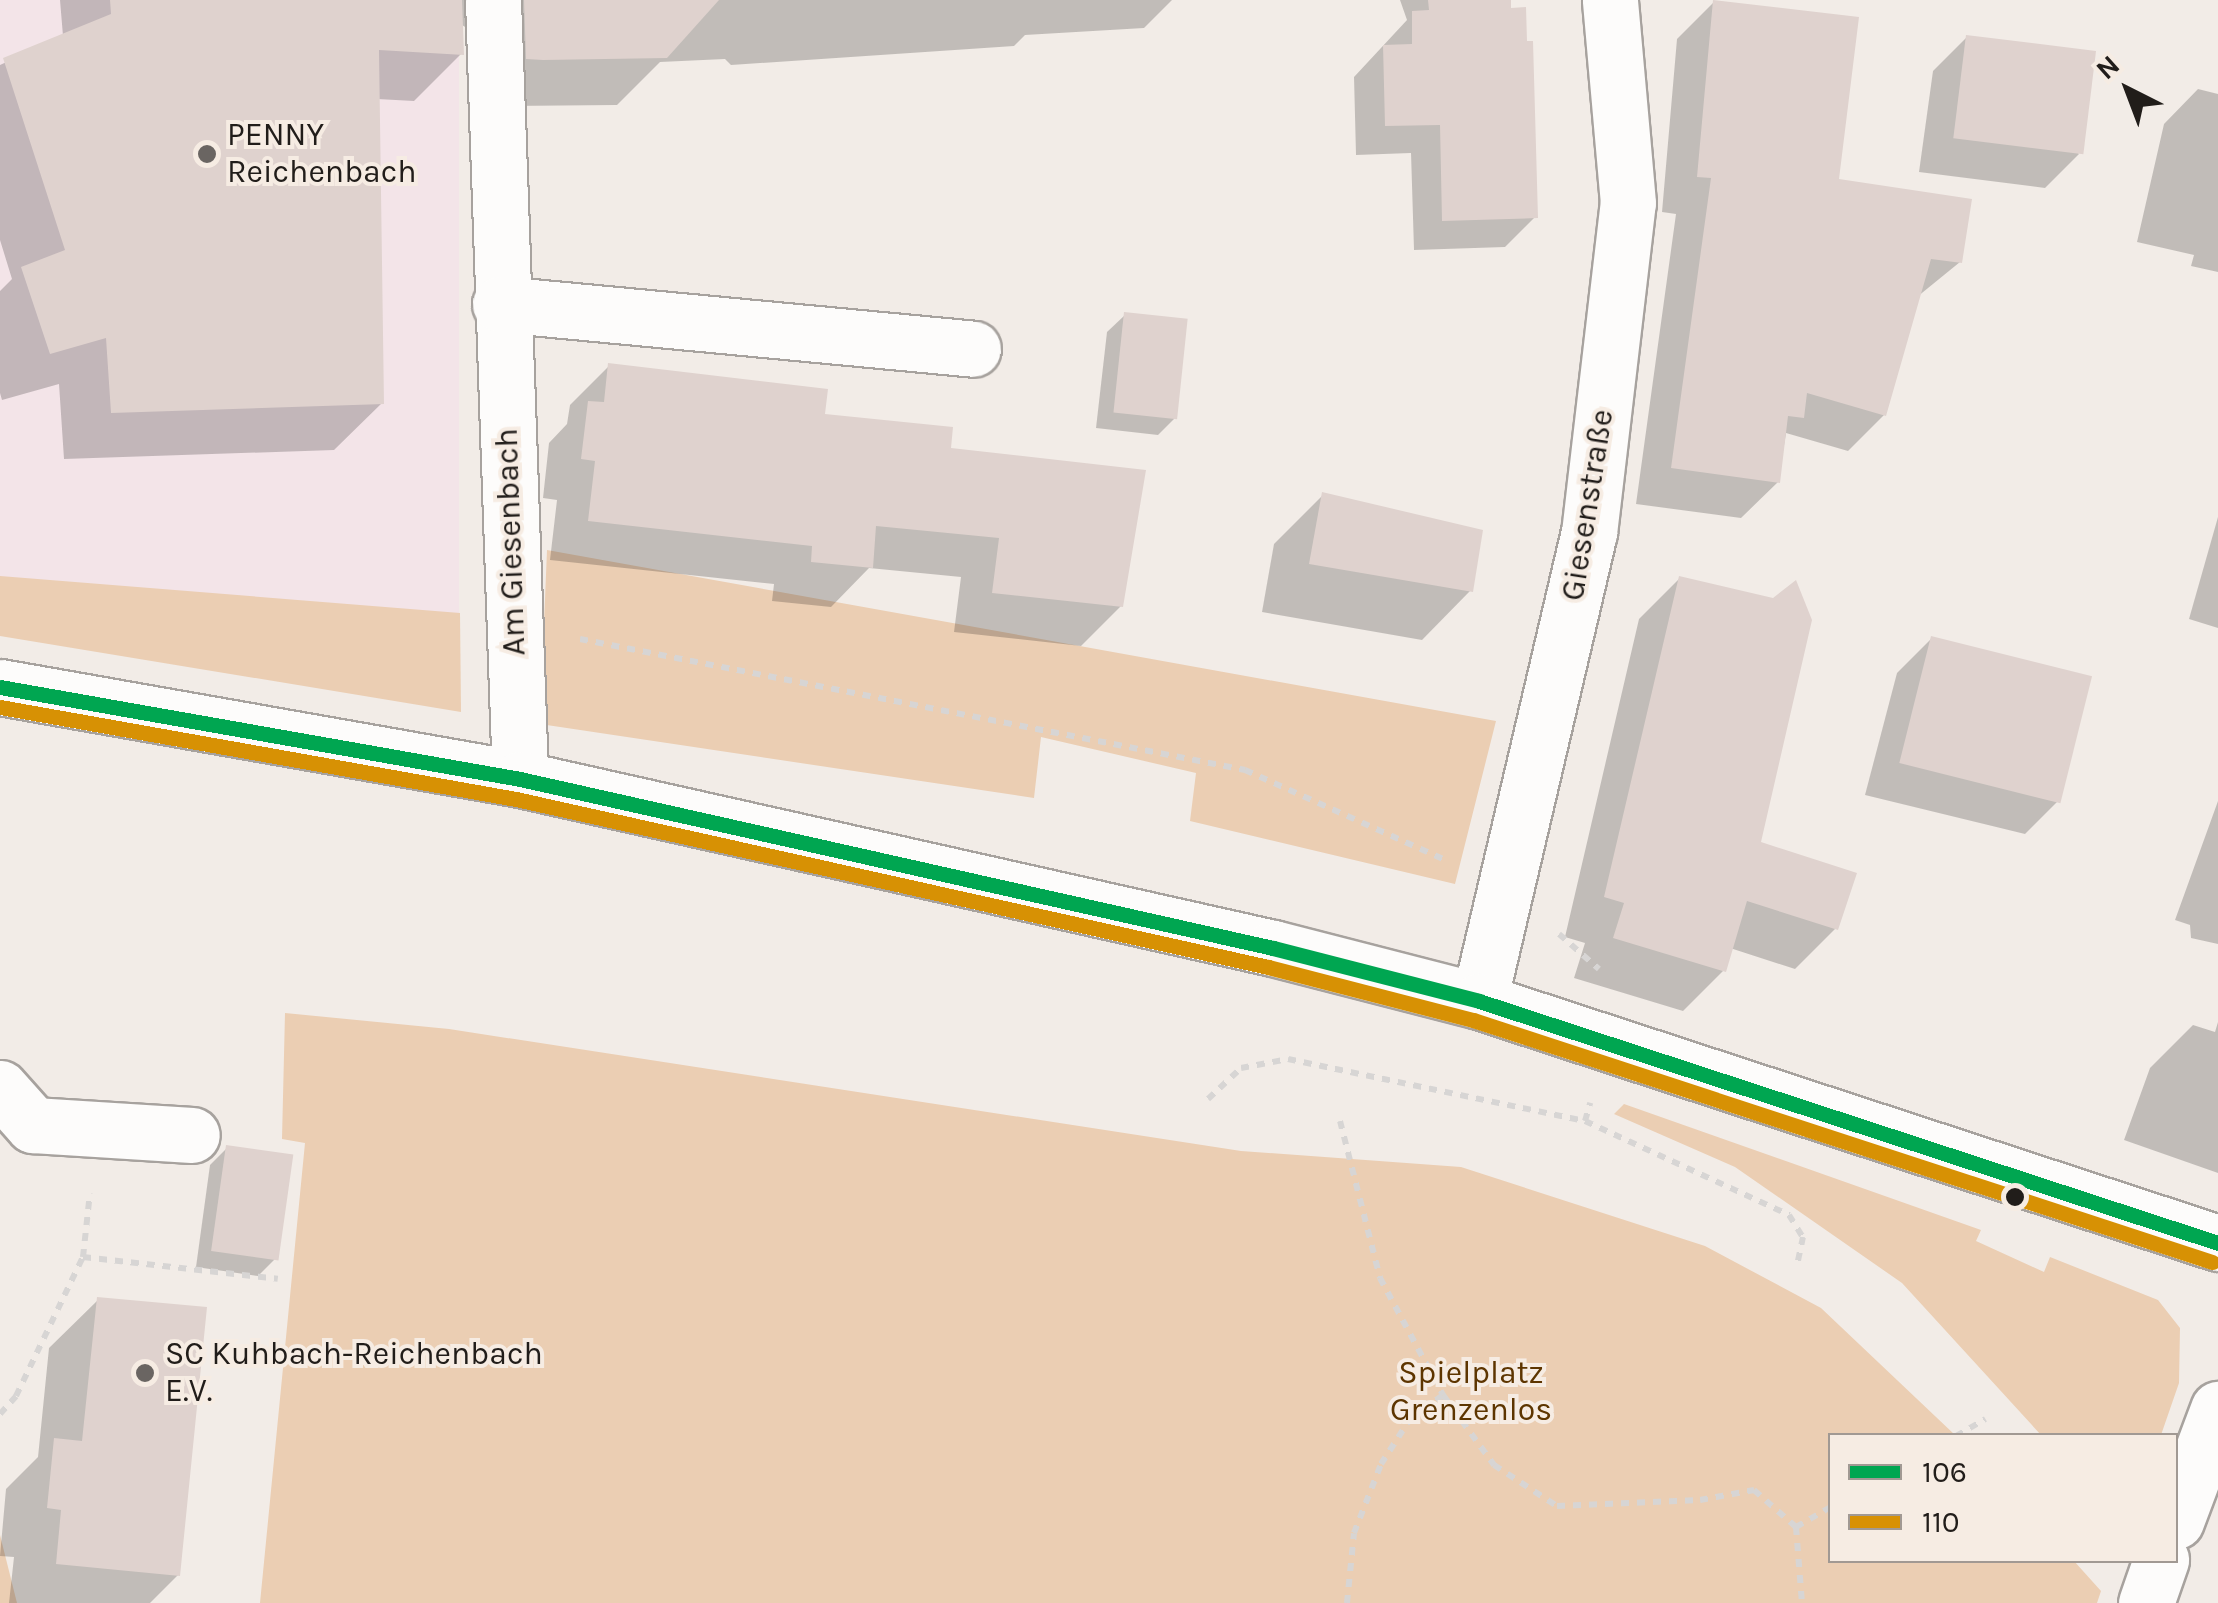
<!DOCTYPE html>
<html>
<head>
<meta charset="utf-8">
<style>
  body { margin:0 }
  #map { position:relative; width:2218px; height:1603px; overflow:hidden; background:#f2ece7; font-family:Karla,sans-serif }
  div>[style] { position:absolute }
  .commercial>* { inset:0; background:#f3e4e8; transform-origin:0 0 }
  .green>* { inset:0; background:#ebceb3 }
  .shadow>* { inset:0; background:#0003 }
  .building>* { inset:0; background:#dfd2ce; transform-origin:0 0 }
  .path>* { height:6px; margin-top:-3px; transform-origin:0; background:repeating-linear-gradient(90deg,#d7d5d4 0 8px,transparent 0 16px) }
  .roads { filter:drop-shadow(2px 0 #a7a29e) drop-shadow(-2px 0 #a7a29e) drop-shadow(0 2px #a7a29e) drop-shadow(0 -2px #a7a29e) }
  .minor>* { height:55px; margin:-27.5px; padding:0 27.5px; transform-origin:27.5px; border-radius:27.5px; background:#fdfcfb }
  .major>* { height:55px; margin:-27.5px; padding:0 27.5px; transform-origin:27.5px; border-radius:27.5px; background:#fdfcfb }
  .bus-1>* { height:15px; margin:-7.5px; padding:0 7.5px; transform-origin:7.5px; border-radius:7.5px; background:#00a651 }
  .bus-2>* { height:15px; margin:-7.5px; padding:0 7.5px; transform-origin:7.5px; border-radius:7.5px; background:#d79104 }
  .dots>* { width:28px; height:28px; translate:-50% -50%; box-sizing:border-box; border:5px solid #f6ece3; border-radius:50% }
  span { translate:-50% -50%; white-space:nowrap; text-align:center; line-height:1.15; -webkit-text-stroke:8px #f6ece3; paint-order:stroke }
  .poi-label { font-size:32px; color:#211d1a }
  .left { translate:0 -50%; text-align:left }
  .street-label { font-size:32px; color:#211d1a }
  .park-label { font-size:32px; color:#5d3500 }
  .legend { position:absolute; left:1828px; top:1433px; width:350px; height:130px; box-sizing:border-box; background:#f6ece3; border:2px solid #a19993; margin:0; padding:12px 18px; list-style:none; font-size:30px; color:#211d1a }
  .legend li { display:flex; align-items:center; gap:20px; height:50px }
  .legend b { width:50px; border:2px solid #a19993 }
  .north { position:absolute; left:2078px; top:40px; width:100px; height:100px; -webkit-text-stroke:8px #f6ece3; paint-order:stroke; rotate:318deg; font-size:28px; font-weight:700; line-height:40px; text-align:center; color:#211d1a }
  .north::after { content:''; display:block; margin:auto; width:35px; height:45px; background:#211d1a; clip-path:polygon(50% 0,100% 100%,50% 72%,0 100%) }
</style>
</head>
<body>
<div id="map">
  <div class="commercial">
    <i style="left:0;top:0;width:459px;height:636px"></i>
  </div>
  <div class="green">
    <i style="clip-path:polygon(547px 550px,1496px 721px,1455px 884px,1190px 821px,1196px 773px,1041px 737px,1034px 798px,540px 724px)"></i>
    <i style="clip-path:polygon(0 576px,460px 613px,461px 712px,0 636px)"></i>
    <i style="clip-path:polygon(285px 1013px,449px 1029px,1241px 1151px,1461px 1167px,1705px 1246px,1821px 1308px,1955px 1435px,1830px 1436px,1830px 1560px,2074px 1561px,2101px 1591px,2097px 1603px,260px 1603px,305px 1143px,282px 1139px)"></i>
    <i style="clip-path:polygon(1624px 1104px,1981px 1230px,1976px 1241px,2044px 1272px,2050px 1257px,2158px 1300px,2180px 1328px,2179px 1383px,2161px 1435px,2041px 1435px,1902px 1283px,1735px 1167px,1614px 1114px)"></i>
    <i style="clip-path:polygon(0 1535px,17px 1603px,0 1603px)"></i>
  </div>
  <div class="shadow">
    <i style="clip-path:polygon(60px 0,1172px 0,1144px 28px,1025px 35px,1014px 46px,731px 65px,725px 59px,660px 62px,617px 105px,495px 106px,473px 32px,462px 25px,461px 54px,414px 101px,377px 99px,382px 403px,334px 450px,64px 459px,59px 384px,2px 400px,0 393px,0 291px,12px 279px,0 240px,0 65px,63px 36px)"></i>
    <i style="clip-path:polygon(1400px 0,1508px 0,1535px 217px,1505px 247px,1414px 250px,1411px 153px,1356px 155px,1354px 77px,1407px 20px)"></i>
    <i style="clip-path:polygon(1714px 2px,1836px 181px,1960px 262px,1917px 297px,1884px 415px,1848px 451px,1786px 433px,1778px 482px,1741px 518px,1636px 504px,1676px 214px,1662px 212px,1677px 39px)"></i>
    <i style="clip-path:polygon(1967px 37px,2079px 154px,2045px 188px,1919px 172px,1933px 71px)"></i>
    <i style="clip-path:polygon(2198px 89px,2218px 94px,2218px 272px,2191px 266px,2194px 255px,2137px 242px,2164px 124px)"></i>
    <i style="clip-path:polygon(1125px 315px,1175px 418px,1158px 435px,1096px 428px,1107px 332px)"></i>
    <i style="clip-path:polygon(609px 366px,948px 450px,1121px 606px,1081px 646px,954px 632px,961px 577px,869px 568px,831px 607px,772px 601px,774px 584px,550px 560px,557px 500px,543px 498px,549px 443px,567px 424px,570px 405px)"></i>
    <i style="clip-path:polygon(1323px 495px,1470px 591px,1422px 640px,1262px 612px,1274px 544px)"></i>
    <i style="clip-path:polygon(2218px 517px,2218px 628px,2189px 619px)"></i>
    <i style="clip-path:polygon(1680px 578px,1759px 844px,1836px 928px,1795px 969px,1730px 948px,1724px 970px,1683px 1011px,1574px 978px,1585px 943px,1565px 937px,1639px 619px)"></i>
    <i style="clip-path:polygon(1931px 639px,2059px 800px,2025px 834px,1865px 795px,1897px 673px)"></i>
    <i style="clip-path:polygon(2218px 801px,2218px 944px,2191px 938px,2190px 925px,2175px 920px)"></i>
    <i style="clip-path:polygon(2218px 1022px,2218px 1173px,2124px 1140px,2150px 1068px,2193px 1025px,2215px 1032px)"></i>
    <i style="clip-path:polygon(227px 1148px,275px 1259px,258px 1276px,196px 1267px,210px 1165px)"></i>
    <i style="clip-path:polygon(98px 1300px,178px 1575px,150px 1603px,9px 1603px,14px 1557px,0 1556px,6px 1489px,38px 1457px,49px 1348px)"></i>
  </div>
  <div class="building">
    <i style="clip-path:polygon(110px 0,462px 0,464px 55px,379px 50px,384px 404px,111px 413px,106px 338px,50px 354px,21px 267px,65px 250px,3px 58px,111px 14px)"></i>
    <i style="clip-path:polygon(524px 0,719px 0,667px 58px,543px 60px,526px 59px)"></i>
    <i style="clip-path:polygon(1428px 0,1511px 0,1511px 8px,1526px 7px,1527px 41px,1533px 41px,1538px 218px,1442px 221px,1440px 125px,1385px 126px,1383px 45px,1412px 44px,1412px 11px,1429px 10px)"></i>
    <i style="clip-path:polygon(1713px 0,1859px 17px,1839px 179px,1972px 199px,1962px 263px,1931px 259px,1886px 416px,1807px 393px,1804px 418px,1788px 416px,1780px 483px,1671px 468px,1711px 178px,1697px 177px)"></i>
    <i style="left:1966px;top:35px;width:131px;height:104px;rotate:7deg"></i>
    <i style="left:1124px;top:312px;width:64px;height:101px;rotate:6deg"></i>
    <i style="clip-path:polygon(608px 363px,828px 389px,825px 414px,953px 427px,951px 448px,1146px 470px,1123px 607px,992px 593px,999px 538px,876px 526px,873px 568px,811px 562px,812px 546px,588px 521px,595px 461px,581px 459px,588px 401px,604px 402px)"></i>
    <i style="clip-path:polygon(1322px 492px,1483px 530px,1473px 592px,1309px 564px)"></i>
    <i style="clip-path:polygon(1679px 576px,1773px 598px,1796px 580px,1812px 620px,1761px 842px,1857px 873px,1838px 930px,1747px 901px,1726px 972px,1613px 938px,1624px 903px,1604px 897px)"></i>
    <i style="left:1931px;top:636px;width:166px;height:131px;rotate:14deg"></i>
    <i style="left:226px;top:1145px;width:68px;height:107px;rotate:8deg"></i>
    <i style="clip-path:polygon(97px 1297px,207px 1307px,180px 1576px,56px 1564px,61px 1510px,47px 1508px,54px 1438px,82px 1441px)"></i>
  </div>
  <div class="path">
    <i style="left:580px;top:639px;width:678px;rotate:11.14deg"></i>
    <i style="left:1245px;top:770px;width:219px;rotate:24.2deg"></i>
    <i style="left:1559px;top:934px;width:53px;rotate:41.2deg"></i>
    <i style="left:1208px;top:1099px;width:45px;rotate:-43.2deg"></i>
    <i style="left:1241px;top:1068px;width:48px;rotate:-10.8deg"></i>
    <i style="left:1288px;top:1059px;width:303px;rotate:11.8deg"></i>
    <i style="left:1585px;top:1121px;width:225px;rotate:24.7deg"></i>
    <i style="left:1789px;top:1215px;width:26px;rotate:58deg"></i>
    <i style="left:1803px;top:1237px;width:30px;rotate:102deg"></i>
    <i style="left:1340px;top:1121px;width:162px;rotate:75.7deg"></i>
    <i style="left:1380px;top:1278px;width:133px;rotate:61.7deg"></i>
    <i style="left:1443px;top:1395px;width:87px;rotate:53.9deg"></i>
    <i style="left:1494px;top:1465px;width:75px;rotate:33.1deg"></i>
    <i style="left:1557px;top:1506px;width:143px;rotate:-2.4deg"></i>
    <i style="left:1700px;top:1500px;width:55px;rotate:-10.5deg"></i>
    <i style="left:1754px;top:1490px;width:56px;rotate:41.4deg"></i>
    <i style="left:1796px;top:1527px;width:76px;rotate:85.5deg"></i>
    <i style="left:1585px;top:1121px;width:19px;rotate:-74deg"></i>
    <i style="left:83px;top:1257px;width:64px;rotate:-83.8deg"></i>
    <i style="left:0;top:1414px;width:24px;rotate:-48deg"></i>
    <i style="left:16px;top:1396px;width:154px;rotate:-64.3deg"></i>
    <i style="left:83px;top:1257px;width:196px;rotate:6.4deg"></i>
    <i style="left:1956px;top:1436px;width:34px;rotate:-30deg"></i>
    <i style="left:1796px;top:1527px;width:39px;rotate:-30deg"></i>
    <i style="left:1347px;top:1603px;width:70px;rotate:-84.3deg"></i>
    <i style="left:1354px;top:1533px;width:74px;rotate:-68.6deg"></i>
    <i style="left:1381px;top:1464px;width:54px;rotate:-57.2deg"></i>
    <i style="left:1410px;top:1419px;width:41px;rotate:-36deg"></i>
  </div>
  <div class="roads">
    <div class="minor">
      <i style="left:493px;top:0;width:779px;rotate:88.01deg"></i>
      <i style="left:500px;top:304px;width:475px;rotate:5.4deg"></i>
      <i style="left:1479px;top:1001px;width:481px;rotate:-76.8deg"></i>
      <i style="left:1589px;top:533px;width:332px;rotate:-83.3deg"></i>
      <i style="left:1628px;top:203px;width:204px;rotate:-95.1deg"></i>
      <i style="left:0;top:1088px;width:50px;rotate:48.3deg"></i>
      <i style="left:33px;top:1125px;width:159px;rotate:3.6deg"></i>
      <i style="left:2176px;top:1521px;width:120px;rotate:-69.4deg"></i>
      <i style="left:2146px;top:1603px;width:46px;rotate:-70.8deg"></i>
    </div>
    <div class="major">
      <i style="left:0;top:687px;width:528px;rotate:10.03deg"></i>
      <i style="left:520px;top:779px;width:772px;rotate:12.65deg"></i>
      <i style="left:1273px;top:948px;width:213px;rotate:14.4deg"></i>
      <i style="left:1479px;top:1001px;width:778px;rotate:18.13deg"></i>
    </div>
  </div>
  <div class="bus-1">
    <i style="left:0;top:687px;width:528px;rotate:10.03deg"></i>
    <i style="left:520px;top:779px;width:772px;rotate:12.65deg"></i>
    <i style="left:1273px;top:948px;width:213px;rotate:14.4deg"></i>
    <i style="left:1479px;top:1001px;width:778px;rotate:18.13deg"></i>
  </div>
  <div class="bus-2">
    <i style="left:0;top:707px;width:524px;rotate:10.11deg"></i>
    <i style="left:516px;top:799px;width:771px;rotate:12.59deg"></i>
    <i style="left:1268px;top:967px;width:212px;rotate:14.5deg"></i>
    <i style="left:1473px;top:1020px;width:778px;rotate:18.13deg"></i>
  </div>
  <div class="dots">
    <i style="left:207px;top:154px;background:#6a6562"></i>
    <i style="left:2015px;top:1197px;background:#211d1a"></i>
    <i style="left:145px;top:1373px;background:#6a6562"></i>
  </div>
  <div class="poi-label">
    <span class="left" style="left:227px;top:154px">PENNY<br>Reichenbach</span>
    <span class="left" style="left:165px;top:1373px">SC Kuhbach-Reichenbach<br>E.V.</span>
  </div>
  <div class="street-label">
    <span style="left:1588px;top:505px;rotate:-81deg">Giesenstraße</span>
    <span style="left:511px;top:542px;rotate:-92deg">Am Giesenbach</span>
  </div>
  <div class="park-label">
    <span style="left:1471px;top:1392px">Spielplatz<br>Grenzenlos</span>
  </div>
  <ul class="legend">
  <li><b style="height:12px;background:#00a651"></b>106</li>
  <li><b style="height:12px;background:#d79104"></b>110</li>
  </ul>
  <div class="north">N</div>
</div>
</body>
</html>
